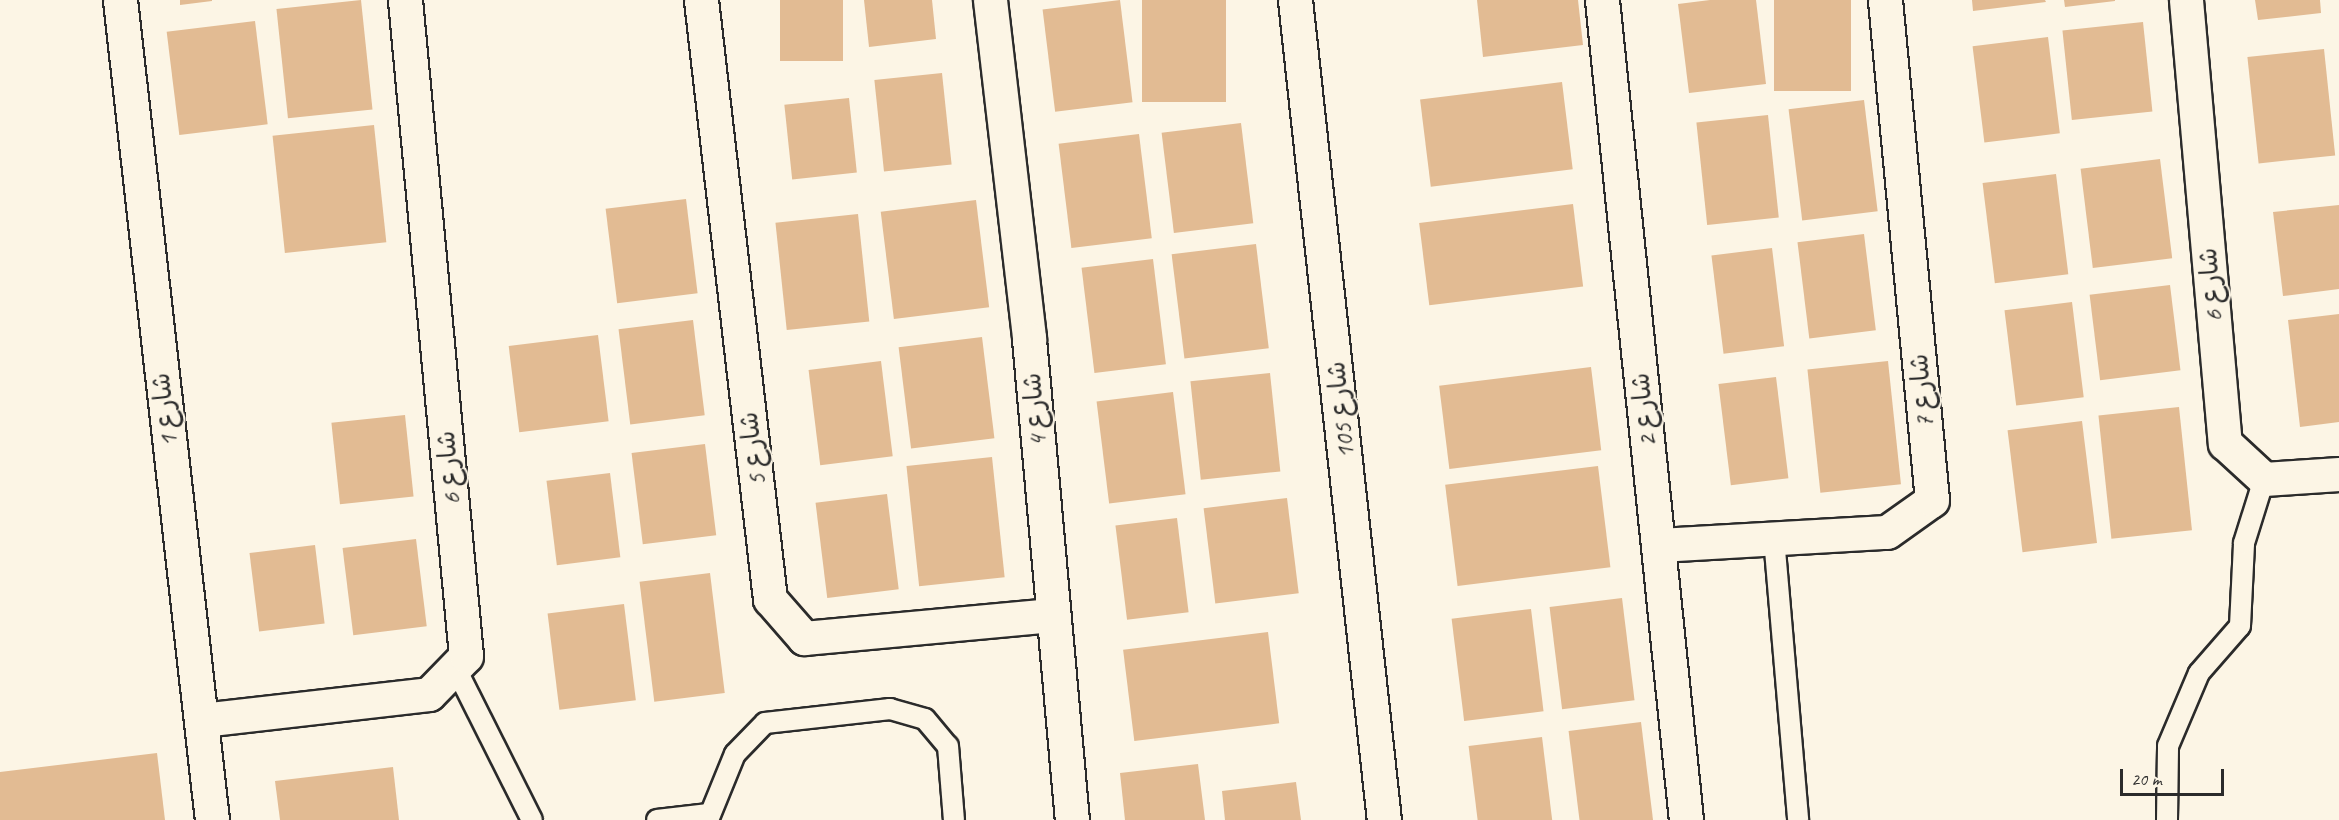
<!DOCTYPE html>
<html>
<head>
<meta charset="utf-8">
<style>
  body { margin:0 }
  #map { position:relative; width:2339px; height:820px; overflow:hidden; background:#fcf5e5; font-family:Caveat,"Playpen Sans Arabic",sans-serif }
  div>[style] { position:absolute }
  .building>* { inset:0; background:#e2bb93; transform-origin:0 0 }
  .roads { filter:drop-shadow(2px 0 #2b2b2b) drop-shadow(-2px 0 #2b2b2b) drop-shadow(0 2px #2b2b2b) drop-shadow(0 -2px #2b2b2b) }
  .lane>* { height:20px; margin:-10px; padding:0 10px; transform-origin:10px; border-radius:10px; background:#fcf5e5 }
  .street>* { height:33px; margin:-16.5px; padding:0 16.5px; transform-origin:16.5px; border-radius:16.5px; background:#fcf5e5 }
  span { translate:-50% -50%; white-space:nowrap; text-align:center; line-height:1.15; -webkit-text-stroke:4.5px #fcf5e5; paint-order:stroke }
  .street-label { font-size:26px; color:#2b2b2b }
  .scale { position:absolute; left:2120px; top:769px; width:104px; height:27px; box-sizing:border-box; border:3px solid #2b2b2b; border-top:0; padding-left:8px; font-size:18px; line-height:21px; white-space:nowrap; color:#2b2b2b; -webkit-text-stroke:4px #fcf5e5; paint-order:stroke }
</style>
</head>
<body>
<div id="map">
  <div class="building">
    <i style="clip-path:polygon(180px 0,212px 0,212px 1px,180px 5px)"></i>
    <i style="left:361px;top:0;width:110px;height:85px;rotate:84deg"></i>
    <i style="left:780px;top:0;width:63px;height:61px"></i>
    <i style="clip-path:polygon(864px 0,932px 0,936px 39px,869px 47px)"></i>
    <i style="left:1120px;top:0;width:103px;height:78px;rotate:83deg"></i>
    <i style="left:1142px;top:0;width:84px;height:102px"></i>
    <i style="clip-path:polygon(1477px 0,1578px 0,1583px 45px,1483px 57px)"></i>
    <i style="clip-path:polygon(1710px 0,1756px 0,1766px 84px,1689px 93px,1678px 4px)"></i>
    <i style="left:1774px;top:0;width:77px;height:91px"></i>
    <i style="clip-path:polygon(1972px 0,2045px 0,2046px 2px,1973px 11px)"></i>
    <i style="clip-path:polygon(2064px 0,2115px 0,2115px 1px,2065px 7px)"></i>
    <i style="clip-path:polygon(2255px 0,2320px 0,2321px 13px,2258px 20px)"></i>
    <i style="left:255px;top:21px;width:104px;height:89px;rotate:83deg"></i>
    <i style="left:2143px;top:22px;width:90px;height:81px;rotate:84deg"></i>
    <i style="left:2048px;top:37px;width:97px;height:76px;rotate:83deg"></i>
    <i style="left:2324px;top:49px;width:107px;height:77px;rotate:84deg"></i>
    <i style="left:942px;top:73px;width:92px;height:68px;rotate:84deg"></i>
    <i style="left:1562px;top:82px;width:88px;height:143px;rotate:83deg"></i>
    <i style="left:849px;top:98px;width:75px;height:65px;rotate:84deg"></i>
    <i style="left:1864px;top:100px;width:112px;height:76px;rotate:83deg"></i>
    <i style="left:1768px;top:115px;width:103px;height:72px;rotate:84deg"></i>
    <i style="left:1241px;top:123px;width:101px;height:80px;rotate:83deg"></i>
    <i style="left:374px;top:125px;width:118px;height:102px;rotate:84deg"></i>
    <i style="left:1139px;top:134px;width:105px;height:81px;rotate:83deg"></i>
    <i style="left:2160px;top:159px;width:100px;height:80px;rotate:83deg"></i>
    <i style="left:2056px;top:174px;width:101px;height:74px;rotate:83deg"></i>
    <i style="left:686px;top:199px;width:95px;height:81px;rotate:83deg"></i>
    <i style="left:976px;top:200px;width:108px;height:96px;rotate:83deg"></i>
    <i style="left:1573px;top:204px;width:83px;height:155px;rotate:83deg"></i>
    <i style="clip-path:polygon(2339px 205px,2339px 289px,2283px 296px,2273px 212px)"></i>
    <i style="left:858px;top:214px;width:108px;height:83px;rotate:84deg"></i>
    <i style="left:1864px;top:234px;width:97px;height:67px;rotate:83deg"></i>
    <i style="left:1256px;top:244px;width:105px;height:85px;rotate:83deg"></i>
    <i style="left:1772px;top:248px;width:99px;height:61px;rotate:83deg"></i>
    <i style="left:1153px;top:259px;width:106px;height:72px;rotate:83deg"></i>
    <i style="left:2170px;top:285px;width:86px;height:81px;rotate:83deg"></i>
    <i style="left:2072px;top:302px;width:96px;height:68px;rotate:83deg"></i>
    <i style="clip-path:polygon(2339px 314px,2339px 422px,2300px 427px,2288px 320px)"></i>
    <i style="left:693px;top:320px;width:96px;height:75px;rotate:83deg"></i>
    <i style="left:598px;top:335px;width:87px;height:90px;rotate:83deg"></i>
    <i style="left:982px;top:337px;width:102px;height:84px;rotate:83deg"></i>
    <i style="left:881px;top:361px;width:96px;height:73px;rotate:83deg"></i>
    <i style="left:1888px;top:361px;width:124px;height:81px;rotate:84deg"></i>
    <i style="left:1591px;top:367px;width:84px;height:153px;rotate:83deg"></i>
    <i style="left:1270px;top:373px;width:99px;height:80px;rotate:84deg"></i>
    <i style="left:1776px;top:377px;width:102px;height:58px;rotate:83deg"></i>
    <i style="left:1173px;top:392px;width:103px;height:77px;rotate:83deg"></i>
    <i style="left:2179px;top:407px;width:124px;height:81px;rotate:84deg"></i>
    <i style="left:405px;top:415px;width:82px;height:74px;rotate:84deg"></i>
    <i style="left:2082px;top:421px;width:123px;height:75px;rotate:83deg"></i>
    <i style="left:705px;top:444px;width:92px;height:74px;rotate:83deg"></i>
    <i style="left:992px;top:457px;width:121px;height:86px;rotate:84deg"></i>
    <i style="left:1598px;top:466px;width:102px;height:154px;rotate:83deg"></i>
    <i style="left:610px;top:473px;width:85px;height:64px;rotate:83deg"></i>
    <i style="left:887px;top:494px;width:96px;height:72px;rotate:83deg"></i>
    <i style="left:1287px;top:498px;width:96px;height:84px;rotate:83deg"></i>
    <i style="left:1177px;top:518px;width:95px;height:62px;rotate:83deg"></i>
    <i style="left:416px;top:539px;width:88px;height:74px;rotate:83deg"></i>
    <i style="left:315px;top:545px;width:79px;height:66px;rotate:83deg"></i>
    <i style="left:710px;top:573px;width:121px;height:71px;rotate:83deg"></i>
    <i style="left:1622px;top:598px;width:103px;height:73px;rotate:83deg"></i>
    <i style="left:624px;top:604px;width:97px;height:77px;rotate:83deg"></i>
    <i style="left:1531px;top:609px;width:103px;height:80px;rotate:83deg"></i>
    <i style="left:1268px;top:632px;width:92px;height:146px;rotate:83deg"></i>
    <i style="left:1641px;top:722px;width:99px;height:73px;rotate:83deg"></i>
    <i style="left:1542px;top:737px;width:84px;height:74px;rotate:83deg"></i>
    <i style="clip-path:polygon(157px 753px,165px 820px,0 820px,0 772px)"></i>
    <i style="clip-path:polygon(1198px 764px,1205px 820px,1125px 820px,1120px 773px)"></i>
    <i style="clip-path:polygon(393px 767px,399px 820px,280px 820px,275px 781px)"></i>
    <i style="clip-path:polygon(1296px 782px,1301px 820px,1225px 820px,1222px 791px)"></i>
  </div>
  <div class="roads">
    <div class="lane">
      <i style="left:1774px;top:538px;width:283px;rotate:85.1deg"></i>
      <i style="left:455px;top:667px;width:171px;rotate:63.3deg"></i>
      <i style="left:657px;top:820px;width:50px;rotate:-6.8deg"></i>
      <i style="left:708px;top:820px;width:71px;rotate:-67.8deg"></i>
      <i style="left:735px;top:754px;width:43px;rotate:-45.9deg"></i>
      <i style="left:765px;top:723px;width:126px;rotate:-6.4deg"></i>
      <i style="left:890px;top:709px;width:36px;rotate:16deg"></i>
      <i style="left:925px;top:719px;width:35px;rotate:50deg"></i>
      <i style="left:948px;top:746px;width:74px;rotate:85.4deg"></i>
      <i style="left:2167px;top:820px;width:74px;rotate:-89.2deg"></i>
      <i style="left:2168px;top:746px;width:79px;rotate:-67deg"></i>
      <i style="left:2199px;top:673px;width:62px;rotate:-48.9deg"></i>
      <i style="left:2240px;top:626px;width:83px;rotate:-87.2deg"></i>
      <i style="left:2244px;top:543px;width:67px;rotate:-72.6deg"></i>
    </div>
    <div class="street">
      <i style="left:120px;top:0;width:825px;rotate:83.6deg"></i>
      <i style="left:701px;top:0;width:603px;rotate:83.43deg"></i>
      <i style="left:770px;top:599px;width:52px;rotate:48.9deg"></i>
      <i style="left:804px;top:638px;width:249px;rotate:-5.3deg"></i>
      <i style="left:990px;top:0;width:341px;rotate:83.4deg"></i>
      <i style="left:1029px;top:339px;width:483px;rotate:84.9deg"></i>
      <i style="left:1295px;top:0;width:825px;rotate:83.81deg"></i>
      <i style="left:1602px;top:0;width:824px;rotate:84.15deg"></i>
      <i style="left:2186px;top:0;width:445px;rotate:85deg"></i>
      <i style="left:2225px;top:443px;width:53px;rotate:42.7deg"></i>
      <i style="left:2264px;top:479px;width:75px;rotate:-3.8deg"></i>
      <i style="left:1659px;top:545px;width:228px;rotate:-3.3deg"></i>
      <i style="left:1887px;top:532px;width:55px;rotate:-35.4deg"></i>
      <i style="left:1932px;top:500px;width:502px;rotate:-95.37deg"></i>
      <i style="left:202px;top:720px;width:228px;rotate:-6.5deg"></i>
      <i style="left:429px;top:694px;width:53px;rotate:-45.8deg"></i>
      <i style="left:466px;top:656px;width:659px;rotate:-95.31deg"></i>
    </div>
  </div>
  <div class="street-label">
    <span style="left:2211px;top:285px;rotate:-95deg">شارع 6</span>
    <span style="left:1922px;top:391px;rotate:-95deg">شارع 7</span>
    <span style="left:165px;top:410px;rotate:-97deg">شارع 1</span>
    <span style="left:1035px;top:410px;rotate:-95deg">شارع 4</span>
    <span style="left:1341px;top:410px;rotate:-96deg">شارع 105</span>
    <span style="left:1644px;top:410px;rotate:-96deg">شارع 2</span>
    <span style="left:753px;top:449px;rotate:-97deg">شارع 5</span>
    <span style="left:449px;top:468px;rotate:-95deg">شارع 6</span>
  </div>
  <div class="scale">20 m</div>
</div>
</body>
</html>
